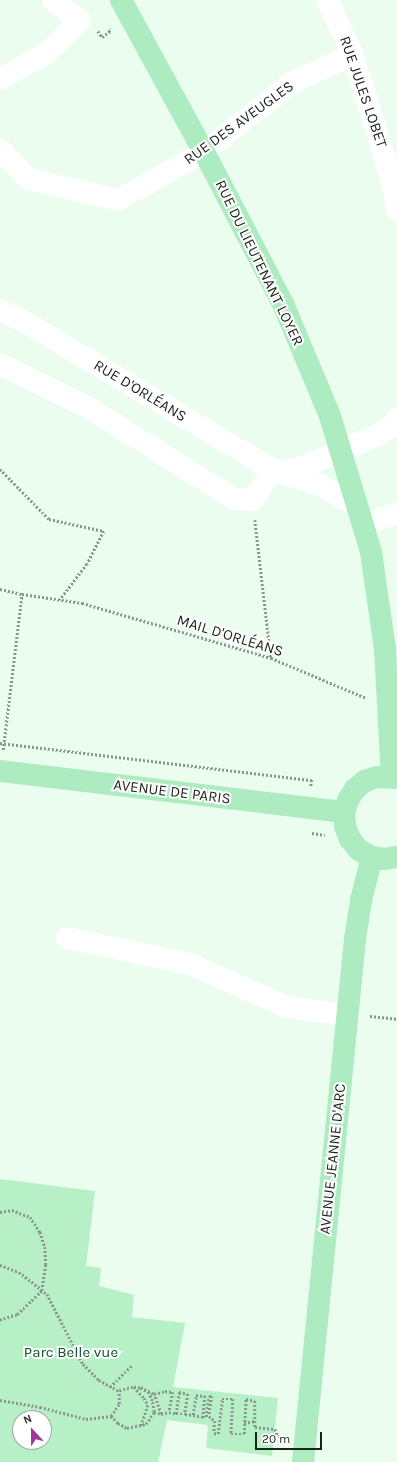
<!DOCTYPE html>
<html>
<head>
<meta charset="utf-8">
<style>
  body { margin:0 }
  #map { position:relative; width:397px; height:1462px; overflow:hidden; background:#eafdee; font-family:Karla,sans-serif }
  div>[style] { position:absolute }
  .green>* { inset:0; background:#b7f0c6 }
  .path>* { height:2.5px; margin-top:-1.25px; transform-origin:0; background:repeating-linear-gradient(90deg,#8a978d 0 2px,transparent 0 4px) }
  .minor>* { height:22px; margin:-11px; padding:0 11px; transform-origin:11px; border-radius:11px; background:#fff }
  .major>* { height:22px; margin:-11px; padding:0 11px; transform-origin:11px; border-radius:11px; background:#adebc1 }
  span { translate:-50% -50%; white-space:nowrap; text-align:center; line-height:1.15; -webkit-text-stroke:4px #fff; paint-order:stroke }
  .street-label { font-size:15px; color:#1c231d }
  .park-label { font-size:15px; color:#0f4f29 }
  .north { position:absolute; left:12px; top:1410px; width:40px; height:40px; box-sizing:border-box; background:#fff; border:1px solid #a4a7a5; border-radius:50%; rotate:338deg; font-size:11px; font-weight:700; line-height:16px; text-align:center; color:#1c231d }
  .north::after { content:''; display:block; margin:auto; width:14px; height:18px; background:#9f3698; clip-path:polygon(50% 0,100% 100%,50% 72%,0 100%) }
  .scale { position:absolute; left:255px; top:1432px; width:67px; height:18px; box-sizing:border-box; border:2px solid #1c231d; border-top:0; padding-left:5px; font-size:12px; line-height:14px; white-space:nowrap; color:#1c231d; -webkit-text-stroke:3px #fff; paint-order:stroke }
</style>
</head>
<body>
<div id="map">
  <div class="green">
    <i style="clip-path:polygon(evenodd,0 1179px,95px 1191px,86px 1266px,101px 1268px,99px 1286px,134px 1295px,132px 1317px,185px 1323px,173px 1387px,278px 1398px,272px 1456px,206px 1448px,208px 1425px,167px 1420px,158px 1462px,0 1462px,0 1179px,20px 1418px,44px 1418px,44px 1442px,20px 1442px,20px 1418px)"></i>
  </div>
  <div class="path">
    <i style="left:98px;top:31px;width:7px;rotate:56deg"></i>
    <i style="left:102px;top:37px;width:9px;rotate:-36deg"></i>
    <i style="left:109px;top:32px;width:4px;rotate:-76deg"></i>
    <i style="left:0;top:469px;width:70px;rotate:45.6deg"></i>
    <i style="left:49px;top:519px;width:56px;rotate:12.3deg"></i>
    <i style="left:104px;top:531px;width:37px;rotate:117deg"></i>
    <i style="left:87px;top:564px;width:45px;rotate:126.9deg"></i>
    <i style="left:255px;top:520px;width:139px;rotate:83.4deg"></i>
    <i style="left:0;top:589px;width:23px;rotate:13deg"></i>
    <i style="left:0;top:743px;width:314px;rotate:6.8deg"></i>
    <i style="left:312px;top:780px;width:6px;rotate:99deg"></i>
    <i style="left:3px;top:750px;width:157px;rotate:-83.1deg"></i>
    <i style="left:22px;top:594px;width:61px;rotate:8.5deg"></i>
    <i style="left:82px;top:603px;width:197px;rotate:16.2deg"></i>
    <i style="left:271px;top:658px;width:103px;rotate:22.8deg"></i>
    <i style="left:312px;top:833px;width:13px;rotate:9deg"></i>
    <i style="left:370px;top:1016px;width:27px;rotate:6deg"></i>
    <i style="left:0;top:1212px;width:12px;rotate:-9deg"></i>
    <i style="left:12px;top:1210px;width:19px;rotate:21deg"></i>
    <i style="left:30px;top:1217px;width:18px;rotate:56deg"></i>
    <i style="left:40px;top:1232px;width:16px;rotate:72deg"></i>
    <i style="left:45px;top:1247px;width:18px;rotate:87deg"></i>
    <i style="left:46px;top:1265px;width:26px;rotate:99deg"></i>
    <i style="left:42px;top:1291px;width:35px;rotate:136deg"></i>
    <i style="left:17px;top:1315px;width:18px;rotate:164deg"></i>
    <i style="left:0;top:1265px;width:20px;rotate:20deg"></i>
    <i style="left:19px;top:1272px;width:36px;rotate:38deg"></i>
    <i style="left:47px;top:1294px;width:79px;rotate:62.8deg"></i>
    <i style="left:83px;top:1364px;width:23px;rotate:45deg"></i>
    <i style="left:99px;top:1380px;width:23px;rotate:29deg"></i>
    <i style="left:110px;top:1387px;width:30px;rotate:-45deg"></i>
    <i style="left:134px;top:1387px;width:15px;rotate:48deg"></i>
    <i style="left:144px;top:1398px;width:8px;rotate:60deg"></i>
    <i style="left:148px;top:1405px;width:22px;rotate:108deg"></i>
    <i style="left:141px;top:1387px;width:15px;rotate:28deg"></i>
    <i style="left:0;top:1400px;width:41px;rotate:9.9deg"></i>
    <i style="left:40px;top:1407px;width:48px;rotate:14.6deg"></i>
    <i style="left:86px;top:1419px;width:25px;rotate:-7deg"></i>
    <i style="left:111px;top:1416px;width:14px;rotate:-56deg"></i>
    <i style="left:119px;top:1404px;width:13px;rotate:-90deg"></i>
    <i style="left:154px;top:1412px;width:7px;rotate:16deg"></i>
    <i style="left:161px;top:1414px;width:21px;rotate:-109deg"></i>
    <i style="left:154px;top:1394px;width:11px;rotate:-15deg"></i>
    <i style="left:165px;top:1391px;width:8px;rotate:7deg"></i>
    <i style="left:173px;top:1392px;width:20px;rotate:101deg"></i>
    <i style="left:169px;top:1412px;width:7px;rotate:16deg"></i>
    <i style="left:176px;top:1414px;width:22px;rotate:-82deg"></i>
    <i style="left:179px;top:1392px;width:9px;rotate:13deg"></i>
    <i style="left:188px;top:1394px;width:20px;rotate:99deg"></i>
    <i style="left:185px;top:1414px;width:8px;rotate:7deg"></i>
    <i style="left:193px;top:1415px;width:20px;rotate:-81deg"></i>
    <i style="left:196px;top:1395px;width:9px;rotate:6deg"></i>
    <i style="left:205px;top:1396px;width:21px;rotate:95deg"></i>
    <i style="left:203px;top:1417px;width:3px"></i>
    <i style="left:206px;top:1417px;width:21px;rotate:-82deg"></i>
    <i style="left:209px;top:1396px;width:3px"></i>
    <i style="left:212px;top:1396px;width:20px;rotate:99deg"></i>
    <i style="left:209px;top:1416px;width:8px;rotate:40deg"></i>
    <i style="left:215px;top:1421px;width:12px;rotate:95deg"></i>
    <i style="left:214px;top:1433px;width:4px;rotate:14deg"></i>
    <i style="left:218px;top:1434px;width:35px;rotate:-83deg"></i>
    <i style="left:222px;top:1399px;width:11px"></i>
    <i style="left:233px;top:1399px;width:35px;rotate:93deg"></i>
    <i style="left:231px;top:1434px;width:13px"></i>
    <i style="left:244px;top:1434px;width:35px;rotate:-87deg"></i>
    <i style="left:246px;top:1399px;width:9px;rotate:13deg"></i>
    <i style="left:255px;top:1401px;width:26px;rotate:90deg"></i>
    <i style="left:255px;top:1427px;width:20px;rotate:6deg"></i>
    <i style="left:275px;top:1429px;width:8px;rotate:67deg"></i>
    <i style="left:278px;top:1436px;width:5px;rotate:11deg"></i>
    <i style="left:161px;top:1414px;width:8px;rotate:-14deg"></i>
    <i style="left:176px;top:1414px;width:9px"></i>
    <i style="left:193px;top:1415px;width:10px;rotate:11deg"></i>
    <i style="left:111px;top:1416px;width:10px;rotate:45deg"></i>
    <i style="left:118px;top:1423px;width:10px;rotate:29deg"></i>
    <i style="left:127px;top:1428px;width:19px;rotate:-12deg"></i>
    <i style="left:146px;top:1424px;width:14px;rotate:-56deg"></i>
    <i style="left:154px;top:1412px;width:11px;rotate:-100deg"></i>
    <i style="left:152px;top:1401px;width:9px;rotate:-111deg"></i>
    <i style="left:149px;top:1393px;width:10px;rotate:-151deg"></i>
    <i style="left:140px;top:1388px;width:7px;rotate:-172deg"></i>
    <i style="left:133px;top:1387px;width:15px;rotate:164deg"></i>
    <i style="left:244px;top:1423px;width:11px;rotate:-10deg"></i>
  </div>
  <div class="minor">
    <i style="left:327px;top:0;width:61px;rotate:64.7deg"></i>
    <i style="left:353px;top:55px;width:139px;rotate:72.9deg"></i>
    <i style="left:394px;top:188px;width:22px;rotate:82deg"></i>
    <i style="left:0;top:79px;width:54px;rotate:-29deg"></i>
    <i style="left:47px;top:53px;width:46px;rotate:-44.1deg"></i>
    <i style="left:80px;top:21px;width:34px;rotate:-142deg"></i>
    <i style="left:0;top:149px;width:41px;rotate:47deg"></i>
    <i style="left:28px;top:179px;width:92px;rotate:13.1deg"></i>
    <i style="left:118px;top:200px;width:98px;rotate:-29.2deg"></i>
    <i style="left:204px;top:152px;width:111px;rotate:-38.4deg"></i>
    <i style="left:291px;top:83px;width:68px;rotate:-24.3deg"></i>
    <i style="left:0;top:311px;width:22px;rotate:22deg"></i>
    <i style="left:20px;top:319px;width:295px;rotate:30.8deg"></i>
    <i style="left:273px;top:470px;width:49px;rotate:17.7deg"></i>
    <i style="left:320px;top:485px;width:43px;rotate:29.6deg"></i>
    <i style="left:0;top:364px;width:99px;rotate:26.3deg"></i>
    <i style="left:89px;top:408px;width:171px;rotate:32.1deg"></i>
    <i style="left:234px;top:499px;width:19px;rotate:3deg"></i>
    <i style="left:253px;top:500px;width:36px;rotate:-56deg"></i>
    <i style="left:279px;top:473px;width:32px;rotate:-16deg"></i>
    <i style="left:310px;top:464px;width:74px;rotate:-23.1deg"></i>
    <i style="left:378px;top:435px;width:17px;rotate:-31deg"></i>
    <i style="left:393px;top:426px;width:9px;rotate:-63deg"></i>
    <i style="left:364px;top:524px;width:35px;rotate:-18deg"></i>
    <i style="left:67px;top:938px;width:126px;rotate:11.9deg"></i>
    <i style="left:190px;top:964px;width:106px;rotate:23.9deg"></i>
    <i style="left:287px;top:1007px;width:62px;rotate:7.5deg"></i>
  </div>
  <div class="major">
    <i style="left:121px;top:0;width:173px;rotate:61.4deg"></i>
    <i style="left:204px;top:152px;width:174px;rotate:62.5deg"></i>
    <i style="left:284px;top:306px;width:119px;rotate:67.3deg"></i>
    <i style="left:330px;top:416px;width:142px;rotate:73.2deg"></i>
    <i style="left:371px;top:552px;width:98px;rotate:81.8deg"></i>
    <i style="left:385px;top:649px;width:128px;rotate:86.9deg"></i>
    <i style="left:0;top:771px;width:346px;rotate:6.8deg"></i>
    <i style="left:397px;top:778px;width:20px;rotate:-177deg"></i>
    <i style="left:377px;top:777px;width:13px;rotate:162deg"></i>
    <i style="left:365px;top:781px;width:13px;rotate:141deg"></i>
    <i style="left:355px;top:789px;width:13px;rotate:122deg"></i>
    <i style="left:348px;top:800px;width:13px;rotate:108deg"></i>
    <i style="left:344px;top:812px;width:14px;rotate:86deg"></i>
    <i style="left:345px;top:826px;width:14px;rotate:69deg"></i>
    <i style="left:350px;top:839px;width:14px;rotate:51deg"></i>
    <i style="left:359px;top:850px;width:15px;rotate:28deg"></i>
    <i style="left:372px;top:857px;width:12px;rotate:9deg"></i>
    <i style="left:384px;top:859px;width:13px;rotate:-9deg"></i>
    <i style="left:303px;top:1462px;width:526px;rotate:-84.32deg"></i>
    <i style="left:355px;top:939px;width:39px;rotate:-81deg"></i>
    <i style="left:361px;top:900px;width:44px;rotate:-75.7deg"></i>
  </div>
  <div class="street-label">
    <span style="left:363px;top:92px;rotate:71deg">RUE JULES LOBET</span>
    <span style="left:239px;top:123px;rotate:-36deg">RUE DES AVEUGLES</span>
    <span style="left:259px;top:263px;rotate:64deg">RUE DU LIEUTENANT LOYER</span>
    <span style="left:140px;top:391px;rotate:31deg">RUE D'ORLÉANS</span>
    <span style="left:230px;top:636px;rotate:17deg">MAIL D'ORLÉANS</span>
    <span style="left:172px;top:792px;rotate:7deg">AVENUE DE PARIS</span>
    <span style="left:333px;top:1159px;rotate:-84deg">AVENUE JEANNE D'ARC</span>
  </div>
  <div class="park-label">
    <span style="left:71px;top:1353px">Parc Belle vue</span>
  </div>
  <div class="north">N</div>
  <div class="scale">20 m</div>
</div>
</body>
</html>
